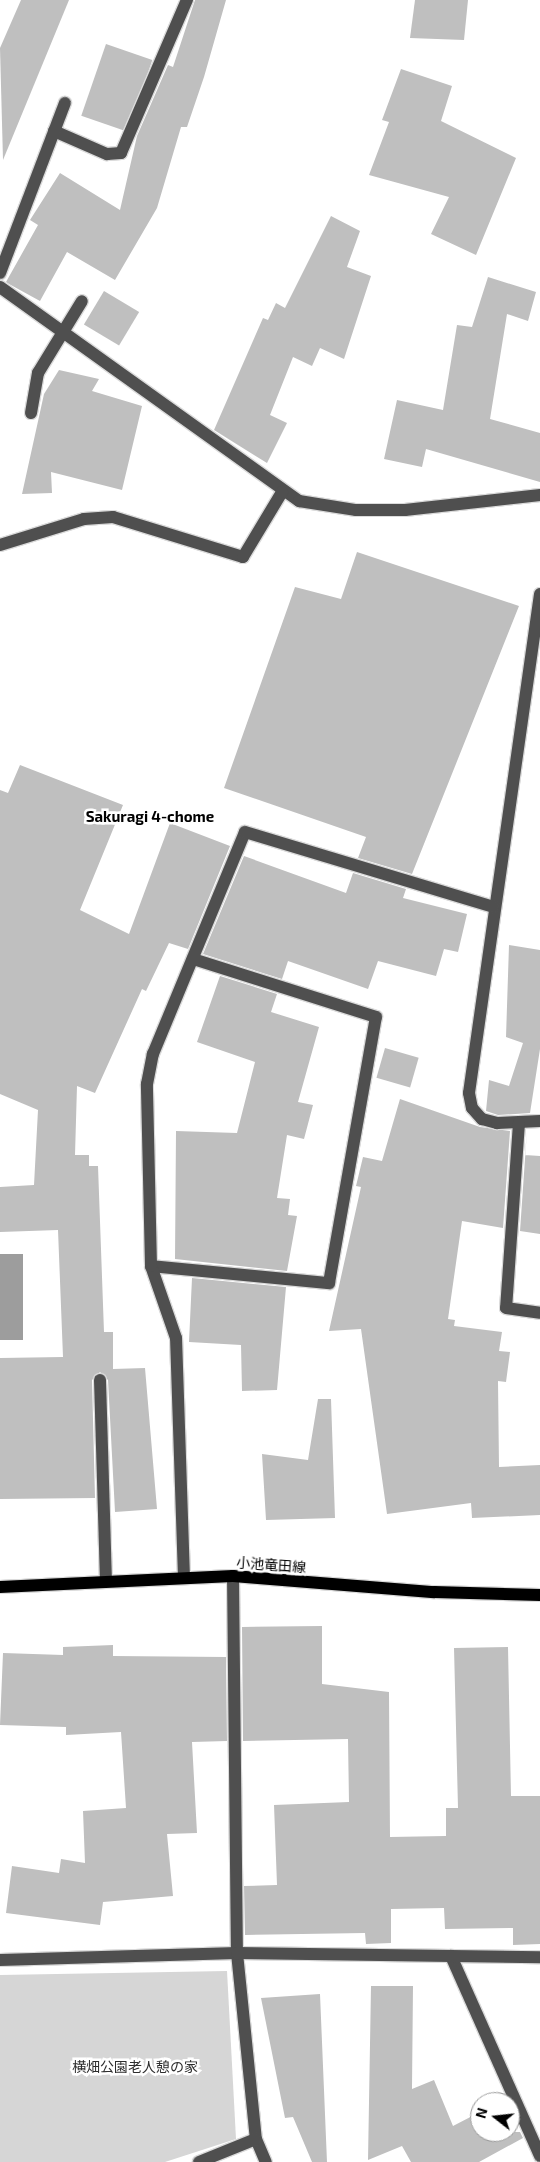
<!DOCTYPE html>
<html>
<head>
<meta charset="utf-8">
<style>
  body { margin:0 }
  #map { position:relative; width:540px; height:2162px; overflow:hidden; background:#fff; font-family:"Exo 2","Noto Sans JP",sans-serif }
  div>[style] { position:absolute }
  .green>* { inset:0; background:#d6d6d6 }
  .water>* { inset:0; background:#9d9d9d; transform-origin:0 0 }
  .building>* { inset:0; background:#bfbfbf; transform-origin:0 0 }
  .roads { filter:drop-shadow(1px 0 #dbdbdb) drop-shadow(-1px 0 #dbdbdb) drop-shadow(0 1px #dbdbdb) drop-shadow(0 -1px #dbdbdb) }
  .minor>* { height:12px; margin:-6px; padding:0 6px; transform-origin:6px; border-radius:6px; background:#4f4f4f }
  .major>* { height:12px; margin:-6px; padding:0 6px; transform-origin:6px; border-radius:6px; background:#000 }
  span { translate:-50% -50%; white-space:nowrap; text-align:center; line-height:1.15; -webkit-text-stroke:5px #fff; paint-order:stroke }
  .street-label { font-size:14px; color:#000 }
  .park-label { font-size:14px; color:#2d2d2d }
  .neighbourhood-label { font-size:15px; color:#000; font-weight:700 }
  .north { position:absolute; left:470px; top:2092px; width:50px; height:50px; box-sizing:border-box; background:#fff; border:1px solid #999; border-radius:50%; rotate:286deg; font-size:14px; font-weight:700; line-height:20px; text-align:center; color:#000 }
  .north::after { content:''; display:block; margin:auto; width:18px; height:22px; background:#000; clip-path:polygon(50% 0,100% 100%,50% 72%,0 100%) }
</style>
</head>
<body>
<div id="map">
  <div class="green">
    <i style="clip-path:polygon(227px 1971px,236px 2139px,165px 2162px,0 2162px,0 1975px)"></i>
  </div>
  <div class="water">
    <i style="left:0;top:1254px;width:23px;height:86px"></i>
  </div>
  <div class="building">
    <i style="clip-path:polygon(21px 0,69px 0,3px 160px,0 48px)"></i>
    <i style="clip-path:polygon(195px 0,226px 0,204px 77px,187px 127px,181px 127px,157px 208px,115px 280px,67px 252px,40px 301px,9px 284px,6px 282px,38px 225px,30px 220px,60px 173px,120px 210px,137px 136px,168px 65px,173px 67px)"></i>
    <i style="clip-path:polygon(415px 0,468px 0,464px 40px,410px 38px)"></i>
    <i style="left:106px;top:44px;width:49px;height:76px;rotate:19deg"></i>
    <i style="clip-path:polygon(401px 69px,452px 86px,441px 121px,516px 158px,476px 255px,431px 234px,449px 197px,369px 175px,389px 122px,382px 120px)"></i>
    <i style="clip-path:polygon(331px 216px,360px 231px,347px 267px,371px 276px,344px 359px,320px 348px,312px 366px,293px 357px,270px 415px,287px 423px,267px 463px,214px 430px,263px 318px,268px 320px,276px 303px,285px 308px)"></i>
    <i style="clip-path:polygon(488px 277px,536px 292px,528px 321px,507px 314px,490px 419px,540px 433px,540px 482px,426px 449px,422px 467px,384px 459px,397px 400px,443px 410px,457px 325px,472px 327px)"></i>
    <i style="left:104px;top:291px;width:41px;height:39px;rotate:31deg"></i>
    <i style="clip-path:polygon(59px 370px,99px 379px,92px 391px,142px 406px,122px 490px,51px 472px,52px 493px,22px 494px,44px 394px)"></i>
    <i style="clip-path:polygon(357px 552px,519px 606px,412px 874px,358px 858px,366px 837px,224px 788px,295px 587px,341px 599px)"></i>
    <i style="clip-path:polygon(20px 765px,123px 805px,80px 910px,129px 934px,170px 823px,230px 846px,188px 949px,169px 943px,146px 991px,142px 989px,95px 1093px,77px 1086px,75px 1155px,89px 1155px,89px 1166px,98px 1166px,104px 1332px,113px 1332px,113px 1369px,145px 1368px,157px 1509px,115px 1512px,108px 1380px,100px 1372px,92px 1380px,95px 1498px,0 1499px,0 1358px,63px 1357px,58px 1230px,0 1232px,0 1187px,34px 1185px,38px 1110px,0 1094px,0 790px,8px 793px)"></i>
    <i style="clip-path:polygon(244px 856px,346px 893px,353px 873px,406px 889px,403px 898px,467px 914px,458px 952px,444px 949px,436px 976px,378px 961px,368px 989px,288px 961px,282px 979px,203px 954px)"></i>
    <i style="clip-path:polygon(509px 945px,540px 950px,540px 1049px,530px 1113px,498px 1115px,486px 1111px,489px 1080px,509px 1086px,523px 1043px,506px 1037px)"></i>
    <i style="clip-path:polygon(220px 976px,277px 994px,271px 1012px,319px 1027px,298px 1102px,313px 1105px,304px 1139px,287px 1135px,277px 1198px,290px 1199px,288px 1215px,297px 1216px,287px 1271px,175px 1259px,176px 1131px,237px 1133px,255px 1062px,197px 1042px)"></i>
    <i style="left:385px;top:1048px;width:35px;height:31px;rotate:16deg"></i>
    <i style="clip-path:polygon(400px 1099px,480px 1127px,510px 1131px,503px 1228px,462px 1221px,448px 1319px,455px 1320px,454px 1326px,502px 1332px,499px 1351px,510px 1352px,506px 1382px,498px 1381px,499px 1467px,540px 1465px,540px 1515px,472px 1518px,471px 1503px,387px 1514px,361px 1329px,329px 1331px,361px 1187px,356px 1186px,363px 1157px,382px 1161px)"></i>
    <i style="clip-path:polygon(527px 1130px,525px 1155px,540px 1156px,540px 1234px,520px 1231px)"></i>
    <i style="clip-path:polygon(192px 1278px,286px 1287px,277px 1390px,242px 1391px,241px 1345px,189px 1342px)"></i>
    <i style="clip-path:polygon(318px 1399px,331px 1399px,335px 1518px,266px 1520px,262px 1454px,308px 1460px)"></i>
    <i style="clip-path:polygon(322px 1626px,322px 1684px,389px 1692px,390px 1837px,446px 1836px,446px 1808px,458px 1808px,454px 1648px,508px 1647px,511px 1796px,540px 1796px,540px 1944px,513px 1945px,513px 1928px,445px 1929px,444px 1908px,391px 1909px,391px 1943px,366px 1944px,365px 1933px,245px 1935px,244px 1886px,277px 1885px,274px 1805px,349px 1802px,348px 1739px,243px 1741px,242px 1627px)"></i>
    <i style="clip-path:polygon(113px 1645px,113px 1656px,226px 1657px,227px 1741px,192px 1742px,197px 1833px,167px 1834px,173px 1896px,103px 1902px,100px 1925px,6px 1913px,12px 1866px,59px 1873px,61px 1859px,85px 1863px,83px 1811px,126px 1808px,121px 1732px,66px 1735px,66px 1727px,0 1725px,3px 1653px,63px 1655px,63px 1647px)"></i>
    <i style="clip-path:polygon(371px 1986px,413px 1986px,412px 2089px,434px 2080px,453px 2126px,480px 2112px,480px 2132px,520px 2132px,523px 2138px,479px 2162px,411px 2162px,402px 2146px,368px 2160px)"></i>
    <i style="clip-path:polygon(320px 1994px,327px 2162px,312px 2162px,293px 2117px,285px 2118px,261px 1998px)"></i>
  </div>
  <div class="roads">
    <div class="minor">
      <i style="left:54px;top:131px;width:58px;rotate:23.5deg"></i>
      <i style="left:107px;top:154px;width:14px;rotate:-4deg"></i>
      <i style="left:121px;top:153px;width:167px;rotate:-66.7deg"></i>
      <i style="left:0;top:273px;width:182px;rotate:-69.1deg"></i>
      <i style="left:0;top:287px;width:368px;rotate:35.6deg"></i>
      <i style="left:299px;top:501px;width:58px;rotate:9deg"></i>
      <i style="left:356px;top:510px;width:49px"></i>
      <i style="left:405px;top:510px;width:136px;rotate:-6.3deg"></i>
      <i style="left:31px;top:413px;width:41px;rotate:-80.1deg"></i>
      <i style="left:38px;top:373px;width:84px;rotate:-58.6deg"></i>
      <i style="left:0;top:545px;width:88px;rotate:-17.2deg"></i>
      <i style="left:84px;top:519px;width:29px;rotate:-4deg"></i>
      <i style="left:113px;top:517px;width:136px;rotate:17.1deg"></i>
      <i style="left:243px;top:557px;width:76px;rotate:-59deg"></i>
      <i style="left:540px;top:594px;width:504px;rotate:98.1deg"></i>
      <i style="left:469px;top:1093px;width:15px;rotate:79deg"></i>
      <i style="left:472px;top:1108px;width:15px;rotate:48deg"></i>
      <i style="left:482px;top:1119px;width:16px;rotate:15deg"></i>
      <i style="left:497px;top:1123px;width:43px;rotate:-2.7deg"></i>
      <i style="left:519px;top:1123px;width:185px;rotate:94deg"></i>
      <i style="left:506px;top:1308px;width:34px;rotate:8deg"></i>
      <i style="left:151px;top:1266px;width:179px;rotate:5.5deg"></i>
      <i style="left:329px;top:1283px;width:270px;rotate:-80deg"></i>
      <i style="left:376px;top:1017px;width:192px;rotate:-162.4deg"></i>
      <i style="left:100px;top:1380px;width:201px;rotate:88.3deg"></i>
      <i style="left:233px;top:1576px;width:377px;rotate:89.4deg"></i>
      <i style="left:237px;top:1953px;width:187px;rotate:84.2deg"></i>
      <i style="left:256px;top:2139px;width:25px;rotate:67deg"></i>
      <i style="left:184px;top:1578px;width:240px;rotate:-91.9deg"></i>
      <i style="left:176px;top:1338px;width:76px;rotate:-109.1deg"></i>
      <i style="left:151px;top:1266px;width:182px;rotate:-91.3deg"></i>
      <i style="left:147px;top:1084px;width:31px;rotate:-79deg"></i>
      <i style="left:153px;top:1054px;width:240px;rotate:-67.5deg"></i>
      <i style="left:245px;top:832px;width:259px;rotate:16.8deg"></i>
      <i style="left:451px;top:1956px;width:219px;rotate:66deg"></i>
      <i style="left:0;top:1960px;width:237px;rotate:-1.7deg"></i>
      <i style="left:237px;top:1953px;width:303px;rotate:0.8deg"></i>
      <i style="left:199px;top:2162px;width:61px;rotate:-22deg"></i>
    </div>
    <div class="major">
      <i style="left:0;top:1587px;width:233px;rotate:-2.7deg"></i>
      <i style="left:233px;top:1576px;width:202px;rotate:4.6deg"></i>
      <i style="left:434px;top:1592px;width:106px;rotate:1.6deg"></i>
    </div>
  </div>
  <div class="street-label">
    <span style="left:271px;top:1565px;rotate:4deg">小池竜田線</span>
  </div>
  <div class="park-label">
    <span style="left:135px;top:2067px">横畑公園老人憩の家</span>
  </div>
  <div class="neighbourhood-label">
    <span style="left:150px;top:817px">Sakuragi 4-chome</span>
  </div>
  <div class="north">N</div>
</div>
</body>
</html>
